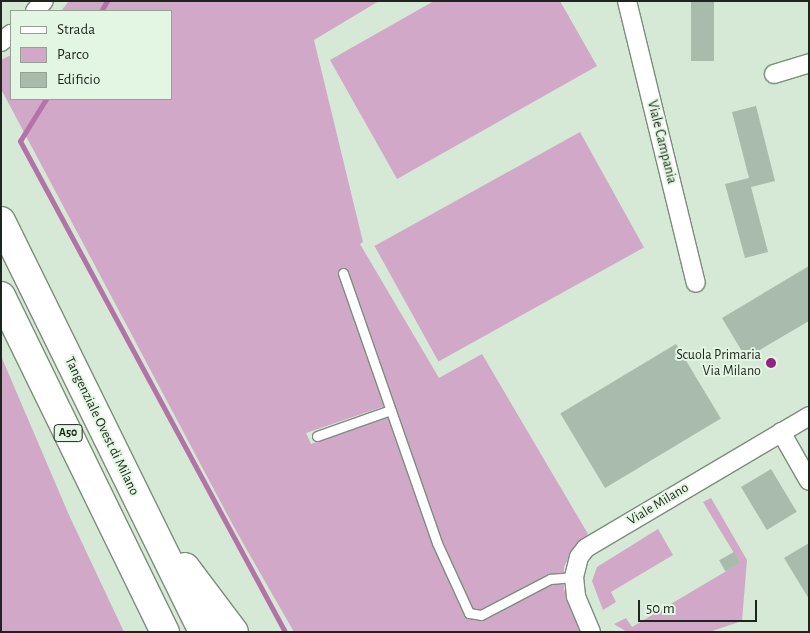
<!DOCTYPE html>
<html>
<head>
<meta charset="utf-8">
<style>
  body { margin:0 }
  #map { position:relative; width:810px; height:633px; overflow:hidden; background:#d6e8d6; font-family:"Alegreya Sans",sans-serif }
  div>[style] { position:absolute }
  .green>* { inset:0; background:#d1a8c8; transform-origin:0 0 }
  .stream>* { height:5px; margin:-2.5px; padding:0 2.5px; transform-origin:2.5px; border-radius:2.5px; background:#b473a7 }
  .building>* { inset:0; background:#a9bbaa; transform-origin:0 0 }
  .roads { filter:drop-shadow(1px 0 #7c8d7c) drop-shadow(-1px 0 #7c8d7c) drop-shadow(0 1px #7c8d7c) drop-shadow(0 -1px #7c8d7c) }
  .service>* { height:9px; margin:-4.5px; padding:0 4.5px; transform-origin:4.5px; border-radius:4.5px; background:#fff }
  .minor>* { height:18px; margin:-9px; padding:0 9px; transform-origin:9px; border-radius:9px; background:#fff }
  .motorway>* { height:28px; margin:-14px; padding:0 14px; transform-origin:14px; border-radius:14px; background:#fff }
  .dots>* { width:14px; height:14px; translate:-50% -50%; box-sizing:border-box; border:2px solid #e3f6e3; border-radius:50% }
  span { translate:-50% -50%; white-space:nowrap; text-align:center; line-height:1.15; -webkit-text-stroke:4px #e3f6e3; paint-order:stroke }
  .shield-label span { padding:1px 4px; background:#e3f6e3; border:1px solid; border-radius:4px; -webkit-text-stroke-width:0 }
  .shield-label { font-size:12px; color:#1e251e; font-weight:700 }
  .street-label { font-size:14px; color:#1e251e }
  .poi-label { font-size:14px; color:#1e251e }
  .right { translate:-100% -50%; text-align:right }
  .frame { position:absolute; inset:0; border:2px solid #1e251e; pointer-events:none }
  .legend { position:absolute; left:10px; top:10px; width:162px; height:90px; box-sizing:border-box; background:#e3f6e3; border:1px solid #94a294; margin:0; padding:6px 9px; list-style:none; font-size:15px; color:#1e251e }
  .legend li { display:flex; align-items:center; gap:10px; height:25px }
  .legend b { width:25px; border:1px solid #94a294 }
  .scale { position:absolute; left:638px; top:600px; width:119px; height:22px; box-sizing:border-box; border:2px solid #1e251e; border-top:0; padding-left:6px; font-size:15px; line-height:18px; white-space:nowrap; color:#1e251e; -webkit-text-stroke:4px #e3f6e3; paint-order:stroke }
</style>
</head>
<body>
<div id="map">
  <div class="green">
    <i style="clip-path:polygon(evenodd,69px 1px,379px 1px,314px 40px,363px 242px,360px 244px,439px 378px,482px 354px,588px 534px,572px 551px,564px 567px,564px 589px,580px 632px,294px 632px,235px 529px,1px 89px,1px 60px,11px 55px,11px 99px,171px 99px,171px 11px,61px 11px,69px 1px,382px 407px,387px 418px,311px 444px,306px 433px,382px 407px)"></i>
    <i style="clip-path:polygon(434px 1px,560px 1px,597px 66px,397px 179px,330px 60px)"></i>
    <i style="left:580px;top:132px;width:132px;height:235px;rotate:61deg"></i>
    <i style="clip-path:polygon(1px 356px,69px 515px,124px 632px,1px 632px)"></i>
    <i style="clip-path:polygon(711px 498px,747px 560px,742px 621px,709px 632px,627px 632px,614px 624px,626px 618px,632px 627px,740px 563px,703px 502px)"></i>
    <i style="clip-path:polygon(658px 529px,673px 555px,611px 592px,616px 602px,603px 610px,592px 581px,597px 567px)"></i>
  </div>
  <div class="stream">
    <i style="left:101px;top:11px;width:12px;rotate:-59deg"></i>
    <i style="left:46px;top:99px;width:49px;rotate:121.8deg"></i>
    <i style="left:20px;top:141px;width:558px;rotate:61.64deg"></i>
  </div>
  <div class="building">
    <i style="left:691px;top:1px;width:23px;height:60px"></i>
    <i style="clip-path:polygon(756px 106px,775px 181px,751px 187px,768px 252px,745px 258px,725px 184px,749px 178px,732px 112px)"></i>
    <i style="clip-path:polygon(809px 266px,809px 321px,746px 358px,722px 318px)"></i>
    <i style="left:676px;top:344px;width:87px;height:135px;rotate:59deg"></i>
    <i style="left:771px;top:469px;width:50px;height:35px;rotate:59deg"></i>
    <i style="clip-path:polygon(809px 543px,809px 599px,784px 558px)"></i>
    <i style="left:734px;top:552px;width:13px;height:17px;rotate:61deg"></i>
  </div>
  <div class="roads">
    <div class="service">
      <i style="left:343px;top:273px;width:286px;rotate:70.8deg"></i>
      <i style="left:437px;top:543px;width:77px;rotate:65.4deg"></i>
      <i style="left:469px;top:613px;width:12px;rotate:9deg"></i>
      <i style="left:481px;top:615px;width:78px;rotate:-27.6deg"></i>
      <i style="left:550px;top:579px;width:24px;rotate:-5deg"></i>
      <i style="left:317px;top:436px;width:78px;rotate:-19.4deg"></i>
    </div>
    <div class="minor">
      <i style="left:627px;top:1px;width:290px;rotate:76.3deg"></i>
      <i style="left:35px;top:11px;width:13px;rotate:-48deg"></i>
      <i style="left:1px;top:42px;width:13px;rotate:-39deg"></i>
      <i style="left:774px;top:74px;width:37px;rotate:-17deg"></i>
      <i style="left:781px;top:432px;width:56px;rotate:60.3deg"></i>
      <i style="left:591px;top:632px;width:39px;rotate:-113deg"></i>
      <i style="left:576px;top:596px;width:19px;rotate:-96deg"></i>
      <i style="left:574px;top:577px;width:21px;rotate:-76deg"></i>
      <i style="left:579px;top:557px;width:11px;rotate:-52deg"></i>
      <i style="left:586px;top:548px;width:259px;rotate:-30.6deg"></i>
    </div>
    <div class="motorway">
      <i style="left:1px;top:221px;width:458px;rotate:63.8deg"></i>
      <i style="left:1px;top:296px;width:374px;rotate:64deg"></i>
      <i style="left:185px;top:567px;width:81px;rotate:53deg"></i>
    </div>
  </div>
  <div class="dots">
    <i style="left:771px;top:363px;background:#922283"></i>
  </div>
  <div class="shield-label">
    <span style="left:68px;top:433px">A50</span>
  </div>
  <div class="street-label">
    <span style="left:662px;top:142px;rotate:76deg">Viale Campania</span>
    <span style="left:102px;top:426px;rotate:64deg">Tangenziale Ovest di Milano</span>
    <span style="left:658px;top:504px;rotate:-31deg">Viale Milano</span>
  </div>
  <div class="poi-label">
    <span class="right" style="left:761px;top:363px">Scuola Primaria<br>Via Milano</span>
  </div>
  <div class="frame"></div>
  <ul class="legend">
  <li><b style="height:6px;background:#fff"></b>Strada</li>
  <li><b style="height:14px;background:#d1a8c8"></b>Parco</li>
  <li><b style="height:14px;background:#a9bbaa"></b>Edificio</li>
  </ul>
  <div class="scale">50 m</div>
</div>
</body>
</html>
